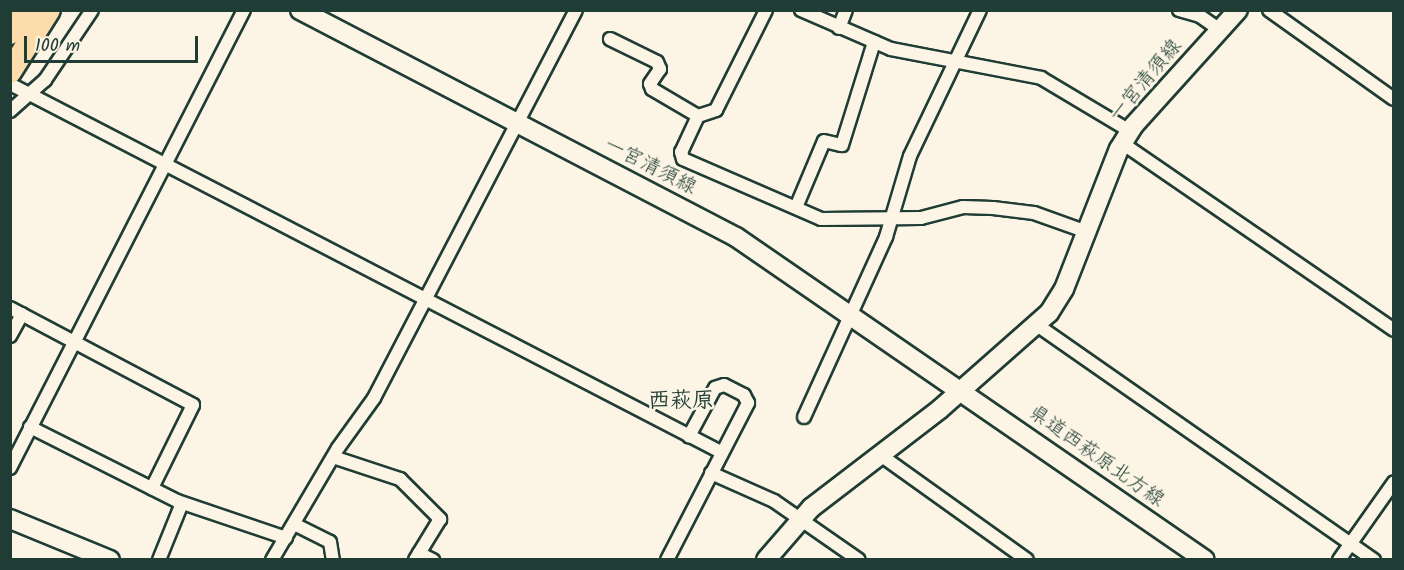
<!DOCTYPE html>
<html>
<head>
<meta charset="utf-8">
<style>
  body { margin:0 }
  #map { position:relative; width:1404px; height:570px; overflow:hidden; background:#fcf5e5; font-family:Kalam,"Klee One",sans-serif }
  div>[style] { position:absolute }
  .roads { filter:drop-shadow(2px 0 #1f3d34) drop-shadow(-2px 0 #1f3d34) drop-shadow(0 2px #1f3d34) drop-shadow(0 -2px #1f3d34) }
  .minor>* { height:12px; margin:-6px; padding:0 6px; transform-origin:6px; border-radius:6px; background:#fcf5e5 }
  .secondary>* { height:18px; margin:-9px; padding:0 9px; transform-origin:9px; border-radius:9px; background:#fcf5e5 }
  .motorway>* { height:22px; margin:-11px; padding:0 11px; transform-origin:11px; border-radius:11px; background:#fddcac }
  span { translate:-50% -50%; white-space:nowrap; text-align:center; line-height:1.15; -webkit-text-stroke:5px #fcf5e5; paint-order:stroke }
  .street-label { font-size:20px; color:#1f3d34 }
  .quarter-label { font-size:22px; color:#1f3d34; font-weight:700 }
  .frame { position:absolute; inset:0; border:12px solid #1f3d34; pointer-events:none }
  .scale { position:absolute; left:24px; top:36px; width:174px; height:27px; box-sizing:border-box; border:3px solid #1f3d34; border-top:0; padding-left:8px; font-size:18px; line-height:21px; white-space:nowrap; color:#1f3d34; -webkit-text-stroke:4px #fcf5e5; paint-order:stroke }
</style>
</head>
<body>
<div id="map">
  <div class="roads">
    <div class="minor">
      <i style="left:801px;top:10px;width:98px;rotate:23.4deg"></i>
      <i style="left:891px;top:49px;width:153px;rotate:10.9deg"></i>
      <i style="left:1041px;top:78px;width:104px;rotate:30.8deg"></i>
      <i style="left:1179px;top:10px;width:22px;rotate:16deg"></i>
      <i style="left:1200px;top:16px;width:24px;rotate:35deg"></i>
      <i style="left:1269px;top:10px;width:153px;rotate:35.5deg"></i>
      <i style="left:839px;top:28px;width:19px;rotate:-69deg"></i>
      <i style="left:610px;top:39px;width:52px;rotate:26.1deg"></i>
      <i style="left:657px;top:62px;width:8px;rotate:67deg"></i>
      <i style="left:660px;top:69px;width:18px;rotate:124deg"></i>
      <i style="left:650px;top:84px;width:5px;rotate:68deg"></i>
      <i style="left:652px;top:89px;width:53px;rotate:30.4deg"></i>
      <i style="left:698px;top:116px;width:19px;rotate:-18deg"></i>
      <i style="left:716px;top:110px;width:112px;rotate:-63.4deg"></i>
      <i style="left:10px;top:84px;width:801px;rotate:27.37deg"></i>
      <i style="left:10px;top:111px;width:47px;rotate:-41.5deg"></i>
      <i style="left:45px;top:80px;width:84px;rotate:-56.1deg"></i>
      <i style="left:698px;top:116px;width:40px;rotate:115deg"></i>
      <i style="left:681px;top:152px;width:7px;rotate:74deg"></i>
      <i style="left:683px;top:159px;width:150px;rotate:23.5deg"></i>
      <i style="left:821px;top:219px;width:100px;rotate:-0.6deg"></i>
      <i style="left:921px;top:218px;width:43px;rotate:-14.7deg"></i>
      <i style="left:963px;top:207px;width:30px;rotate:2deg"></i>
      <i style="left:993px;top:208px;width:41px;rotate:7deg"></i>
      <i style="left:1034px;top:213px;width:56px;rotate:19.7deg"></i>
      <i style="left:1122px;top:143px;width:330px;rotate:34.5deg"></i>
      <i style="left:797px;top:205px;width:69px;rotate:-67.1deg"></i>
      <i style="left:824px;top:141px;width:18px;rotate:13deg"></i>
      <i style="left:842px;top:145px;width:108px;rotate:-72.7deg"></i>
      <i style="left:10px;top:308px;width:207px;rotate:27.9deg"></i>
      <i style="left:193px;top:405px;width:93px;rotate:116.3deg"></i>
      <i style="left:1037px;top:325px;width:411px;rotate:34.9deg"></i>
      <i style="left:10px;top:336px;width:25px;rotate:-61deg"></i>
      <i style="left:804px;top:417px;width:198px;rotate:-65.5deg"></i>
      <i style="left:886px;top:237px;width:84px;rotate:-73.5deg"></i>
      <i style="left:910px;top:156px;width:162px;rotate:-64.4deg"></i>
      <i style="left:30px;top:427px;width:165px;rotate:26.7deg"></i>
      <i style="left:177px;top:501px;width:115px;rotate:18.7deg"></i>
      <i style="left:882px;top:456px;width:178px;rotate:35.6deg"></i>
      <i style="left:333px;top:457px;width:71px;rotate:18.2deg"></i>
      <i style="left:400px;top:479px;width:57px;rotate:45deg"></i>
      <i style="left:440px;top:519px;width:48px;rotate:121.4deg"></i>
      <i style="left:10px;top:468px;width:514px;rotate:-62.94deg"></i>
      <i style="left:711px;top:473px;width:69px;rotate:24deg"></i>
      <i style="left:774px;top:501px;width:103px;rotate:34.8deg"></i>
      <i style="left:294px;top:524px;width:40px;rotate:26.6deg"></i>
      <i style="left:330px;top:542px;width:18px;rotate:81deg"></i>
      <i style="left:419px;top:553px;width:16px;rotate:27deg"></i>
      <i style="left:159px;top:560px;width:61px;rotate:-68deg"></i>
      <i style="left:272px;top:560px;width:130px;rotate:-59.5deg"></i>
      <i style="left:338px;top:448px;width:62px;rotate:-54.2deg"></i>
      <i style="left:374px;top:398px;width:437px;rotate:-62.5deg"></i>
      <i style="left:667px;top:560px;width:177px;rotate:-62.7deg"></i>
      <i style="left:748px;top:403px;width:9px;rotate:-117deg"></i>
      <i style="left:744px;top:395px;width:22px;rotate:-153deg"></i>
      <i style="left:724px;top:385px;width:9px;rotate:162deg"></i>
      <i style="left:715px;top:388px;width:55px;rotate:118.4deg"></i>
      <i style="left:1339px;top:560px;width:95px;rotate:-54.8deg"></i>
    </div>
    <div class="secondary">
      <i style="left:300px;top:10px;width:492px;rotate:27.5deg"></i>
      <i style="left:736px;top:237px;width:569px;rotate:34.56deg"></i>
      <i style="left:10px;top:519px;width:108px;rotate:22.3deg"></i>
      <i style="left:766px;top:560px;width:69px;rotate:-49.1deg"></i>
      <i style="left:811px;top:508px;width:163px;rotate:-37.5deg"></i>
      <i style="left:940px;top:409px;width:145px;rotate:-41.4deg"></i>
      <i style="left:1049px;top:313px;width:28px;rotate:-58deg"></i>
      <i style="left:1064px;top:289px;width:150px;rotate:-68.6deg"></i>
      <i style="left:1119px;top:149px;width:28px;rotate:-58deg"></i>
      <i style="left:1134px;top:125px;width:155px;rotate:-47.9deg"></i>
    </div>
    <div class="motorway">
      <i style="left:10px;top:33px;width:27px;rotate:-57deg"></i>
      <i style="left:10px;top:72px;width:73px;rotate:-57.8deg"></i>
    </div>
  </div>
  <div class="street-label">
    <span style="left:1146px;top:81px;rotate:-50deg">一宮清須線</span>
    <span style="left:650px;top:167px;rotate:27deg">一宮清須線</span>
    <span style="left:1096px;top:457px;rotate:35deg">県道西萩原北方線</span>
  </div>
  <div class="quarter-label">
    <span style="left:681px;top:402px">西萩原</span>
  </div>
  <div class="frame"></div>
  <div class="scale">100 m</div>
</div>
</body>
</html>
